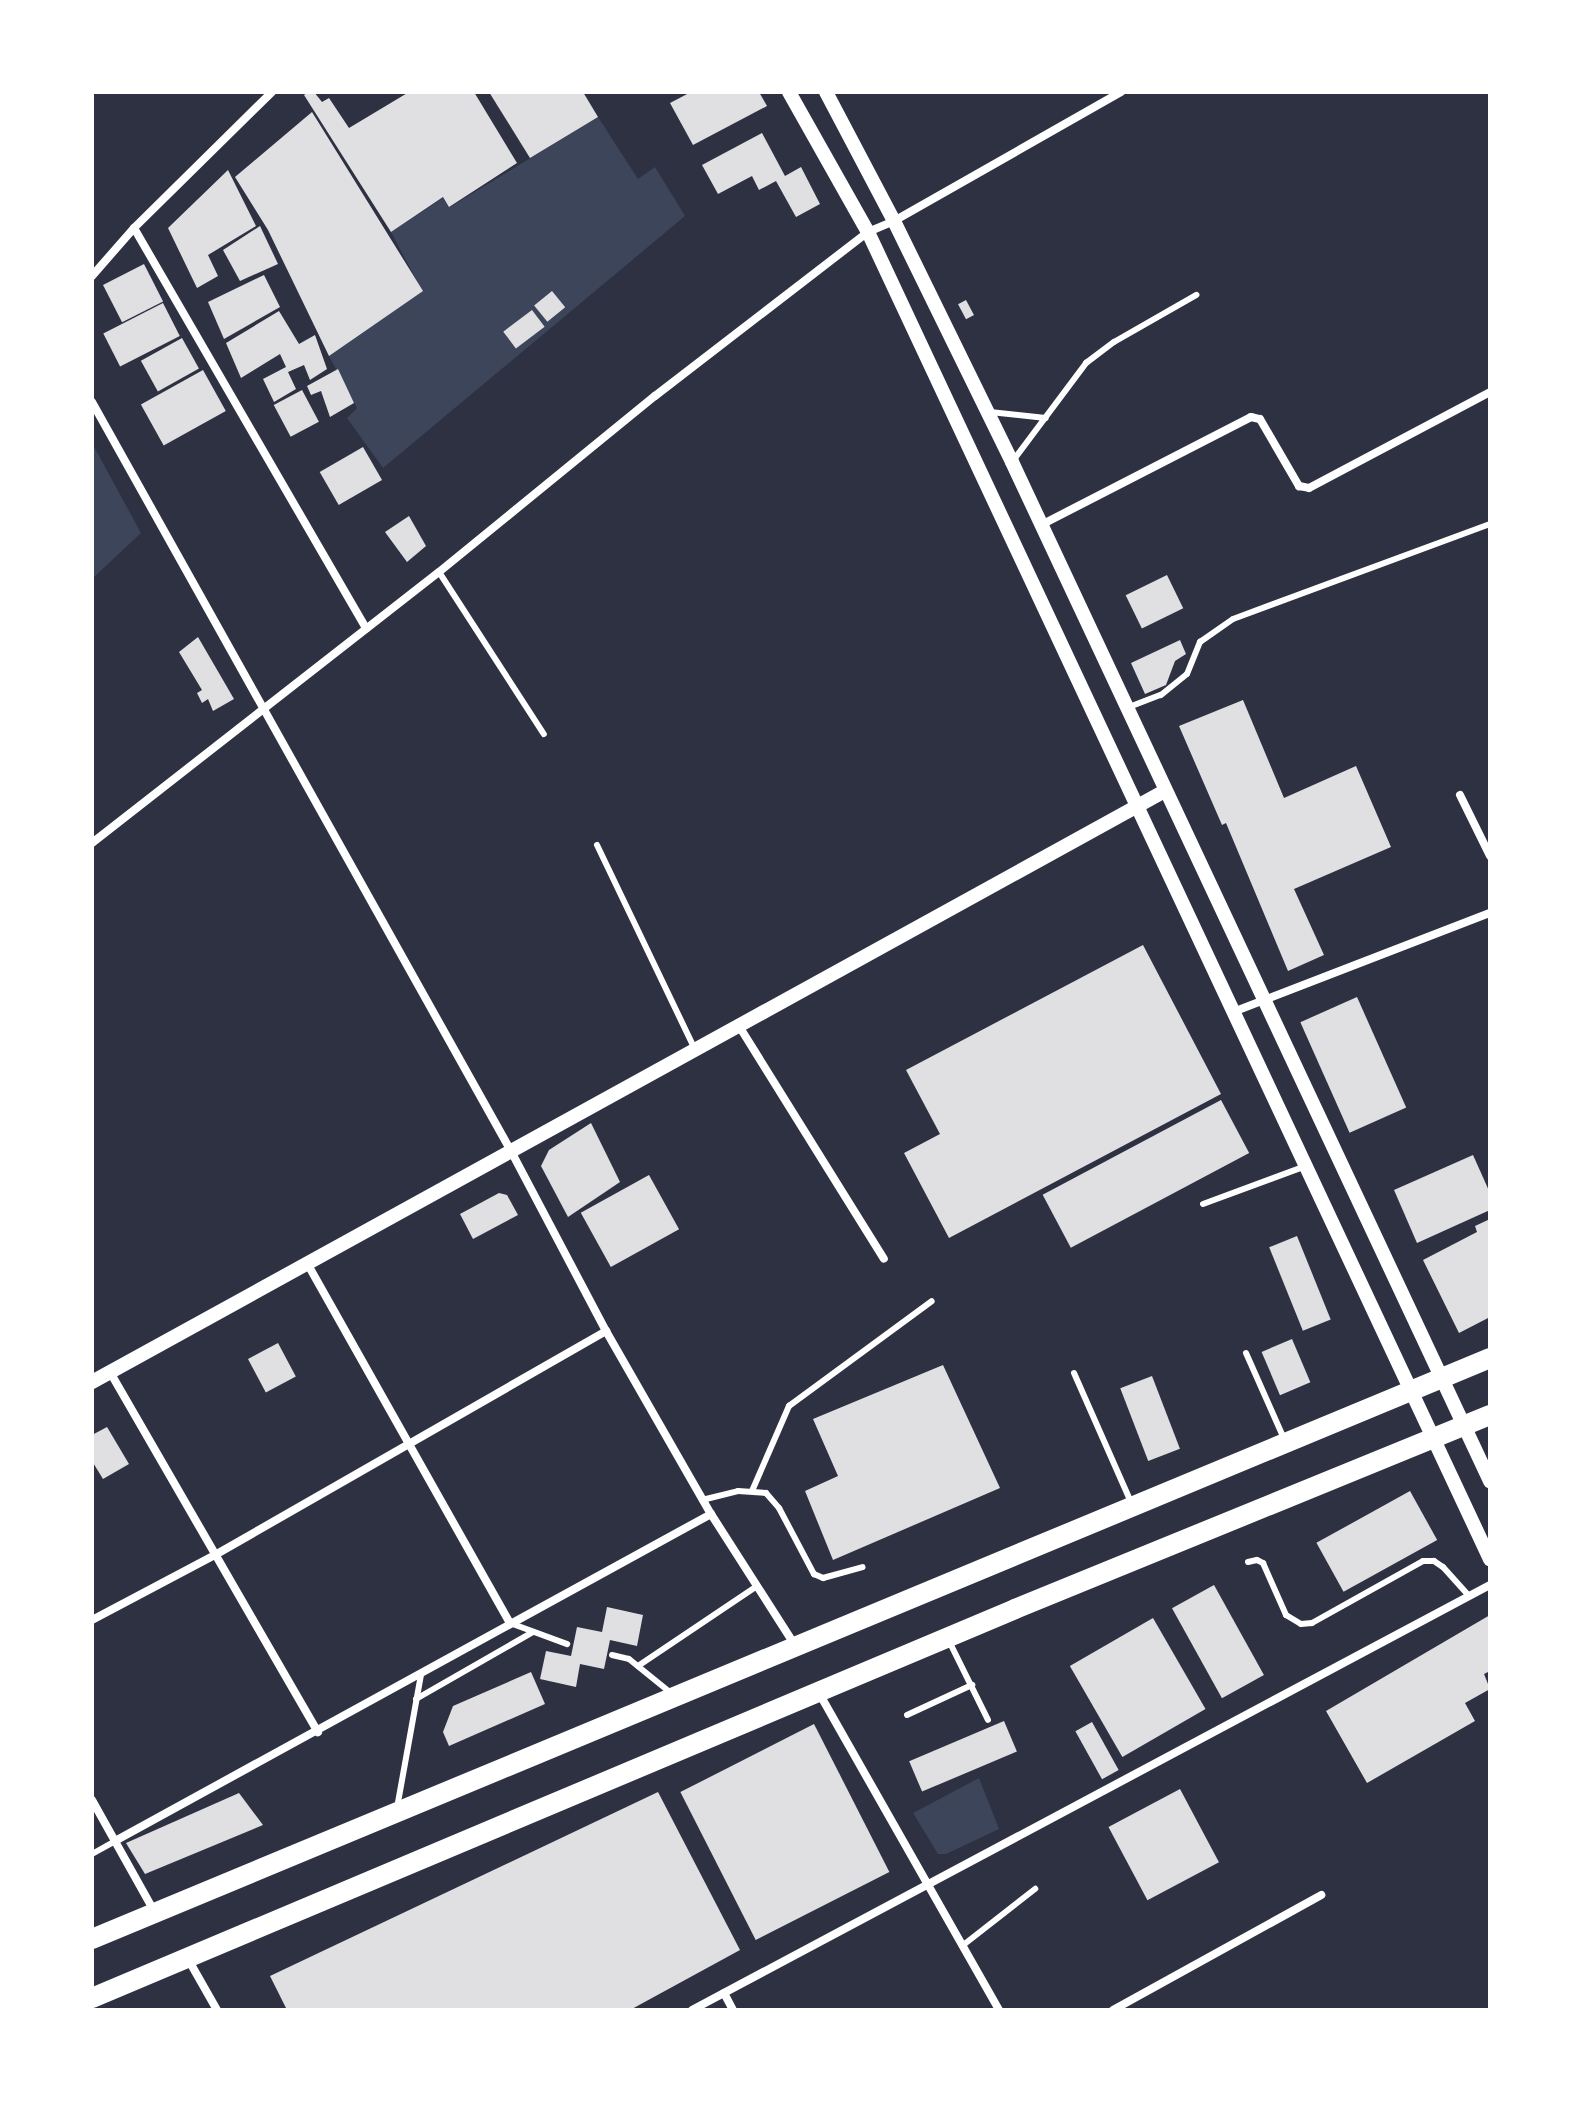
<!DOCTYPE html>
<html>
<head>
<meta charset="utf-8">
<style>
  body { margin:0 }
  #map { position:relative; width:1582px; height:2102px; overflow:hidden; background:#2d3142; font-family:"Titillium Web",sans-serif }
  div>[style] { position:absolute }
  .green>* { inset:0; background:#3c4559 }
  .building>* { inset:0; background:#e0e0e3; transform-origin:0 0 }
  .service>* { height:6px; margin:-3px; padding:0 3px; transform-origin:3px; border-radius:3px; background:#fff }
  .minor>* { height:8px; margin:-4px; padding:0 4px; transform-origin:4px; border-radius:4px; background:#fff }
  .tertiary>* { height:14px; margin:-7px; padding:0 7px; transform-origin:7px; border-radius:7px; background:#fff }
  .primary>* { height:20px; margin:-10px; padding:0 10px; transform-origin:10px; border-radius:10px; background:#fff }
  span { translate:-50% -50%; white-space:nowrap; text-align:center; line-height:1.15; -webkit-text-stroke:8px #fff; paint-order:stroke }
  .frame { position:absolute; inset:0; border:94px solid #fff; pointer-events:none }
</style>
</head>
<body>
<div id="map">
  <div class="green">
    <i style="clip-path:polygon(598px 117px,638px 179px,655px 167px,685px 216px,383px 468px,347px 418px,357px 408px,329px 356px,422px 291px,391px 232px,443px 198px,450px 207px)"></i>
    <i style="clip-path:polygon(92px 443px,141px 533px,92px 579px)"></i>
    <i style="clip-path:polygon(979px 1778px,999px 1829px,946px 1854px,938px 1854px,913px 1813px)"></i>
  </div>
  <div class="building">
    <i style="clip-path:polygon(308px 92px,314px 92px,322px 102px,329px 98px,349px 128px,409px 92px,474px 92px,517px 163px,449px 207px,443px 197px,391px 232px,304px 95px)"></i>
    <i style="clip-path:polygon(489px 92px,583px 92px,598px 117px,530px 158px)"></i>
    <i style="clip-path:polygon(691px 92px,759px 92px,767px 106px,693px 145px,670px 103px)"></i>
    <i style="clip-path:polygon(312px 112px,423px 291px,329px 356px,268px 230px,235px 177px)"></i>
    <i style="clip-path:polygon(762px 133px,785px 176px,801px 167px,820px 204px,796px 217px,776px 181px,759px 190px,752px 176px,718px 194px,702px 165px)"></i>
    <i style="clip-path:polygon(228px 170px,256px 226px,208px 255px,218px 276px,197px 288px,168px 228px)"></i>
    <i style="clip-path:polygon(260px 226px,278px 264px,240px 281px,223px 250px)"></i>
    <i style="left:144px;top:264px;width:42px;height:46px;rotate:63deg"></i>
    <i style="clip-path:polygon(264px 275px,280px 307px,224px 339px,208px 302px)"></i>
    <i style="left:552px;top:291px;width:21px;height:23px;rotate:51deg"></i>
    <i style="left:966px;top:300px;width:17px;height:9px;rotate:62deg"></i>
    <i style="left:163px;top:303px;width:37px;height:67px;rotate:63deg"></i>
    <i style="left:532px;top:310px;width:21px;height:36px;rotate:53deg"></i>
    <i style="clip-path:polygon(279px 311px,299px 344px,315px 335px,327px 369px,310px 380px,304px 365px,288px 372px,296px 389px,274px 402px,263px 379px,286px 367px,280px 354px,241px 378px,226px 343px)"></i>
    <i style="left:182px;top:338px;width:35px;height:47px;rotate:61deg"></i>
    <i style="clip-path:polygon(338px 369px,354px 403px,330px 417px,321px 391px,311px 395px,307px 386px)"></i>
    <i style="left:203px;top:370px;width:47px;height:71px;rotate:61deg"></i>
    <i style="left:302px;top:390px;width:36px;height:32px;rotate:62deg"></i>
    <i style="left:363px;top:447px;width:38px;height:50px;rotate:60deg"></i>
    <i style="clip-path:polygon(409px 516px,426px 546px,407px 562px,385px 532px)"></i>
    <i style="left:1167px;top:575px;width:37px;height:46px;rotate:64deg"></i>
    <i style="clip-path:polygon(198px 637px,234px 699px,213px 711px,208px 699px,202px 703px,197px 693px,202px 690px,179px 652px)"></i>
    <i style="clip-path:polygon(1180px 640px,1186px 654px,1175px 661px,1166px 685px,1145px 694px,1131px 663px)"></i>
    <i style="clip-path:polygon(1243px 700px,1284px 798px,1356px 766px,1391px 847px,1294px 889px,1324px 955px,1288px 971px,1226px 823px,1222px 825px,1179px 726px)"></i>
    <i style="clip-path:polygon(1143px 945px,1221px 1094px,949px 1238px,904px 1153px,940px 1134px,906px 1070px)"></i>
    <i style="left:1357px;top:997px;width:121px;height:62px;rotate:66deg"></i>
    <i style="left:1221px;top:1100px;width:60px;height:202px;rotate:62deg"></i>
    <i style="clip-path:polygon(591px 1123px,620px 1182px,568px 1217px,541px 1166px,549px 1150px)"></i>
    <i style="clip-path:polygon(1473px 1155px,1490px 1193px,1490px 1210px,1417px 1243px,1394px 1190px)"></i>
    <i style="left:649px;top:1175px;width:62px;height:78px;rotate:61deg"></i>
    <i style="clip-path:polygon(499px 1193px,507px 1195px,518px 1215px,473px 1239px,460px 1214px)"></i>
    <i style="clip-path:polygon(1490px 1219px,1490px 1317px,1459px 1333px,1423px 1260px,1477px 1232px,1475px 1226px)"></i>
    <i style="left:1297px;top:1236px;width:90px;height:30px;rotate:68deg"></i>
    <i style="left:1292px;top:1339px;width:47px;height:33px;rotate:67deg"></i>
    <i style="left:278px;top:1343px;width:38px;height:34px;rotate:62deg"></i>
    <i style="clip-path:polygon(943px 1365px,1000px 1488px,833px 1560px,805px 1491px,838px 1476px,813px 1419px)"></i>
    <i style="left:1152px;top:1376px;width:78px;height:34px;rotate:69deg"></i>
    <i style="clip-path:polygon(107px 1427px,129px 1464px,103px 1479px,92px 1461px,92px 1435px)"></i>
    <i style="left:1410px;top:1491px;width:56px;height:107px;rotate:61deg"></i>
    <i style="left:1214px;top:1585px;width:103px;height:48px;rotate:61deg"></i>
    <i style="clip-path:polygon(607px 1607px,643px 1615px,637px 1646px,610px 1640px,604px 1669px,580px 1664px,576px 1687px,540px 1679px,546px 1651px,571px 1656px,577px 1627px,602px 1632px)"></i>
    <i style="clip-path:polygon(1490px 1615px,1490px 1671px,1484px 1674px,1490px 1689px,1465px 1703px,1475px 1721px,1367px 1783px,1326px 1711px)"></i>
    <i style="left:1153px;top:1618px;width:105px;height:96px;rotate:60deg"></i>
    <i style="clip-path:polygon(531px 1672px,545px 1704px,449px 1746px,443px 1732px,453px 1706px)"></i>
    <i style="left:1004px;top:1721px;width:33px;height:103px;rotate:67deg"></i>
    <i style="left:1092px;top:1722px;width:55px;height:19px;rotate:61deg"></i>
    <i style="left:814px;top:1724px;width:166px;height:150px;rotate:63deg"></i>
    <i style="left:1180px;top:1789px;width:83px;height:81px;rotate:62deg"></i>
    <i style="clip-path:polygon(658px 1792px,740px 1950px,630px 2010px,287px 2010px,270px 1976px)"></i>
    <i style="clip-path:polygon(239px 1793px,263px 1825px,145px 1874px,126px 1843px)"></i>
  </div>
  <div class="service">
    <i style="left:990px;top:412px;width:56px;rotate:6.1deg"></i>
    <i style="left:1012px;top:462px;width:124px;rotate:-53.2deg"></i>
    <i style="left:1086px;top:363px;width:35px;rotate:-37deg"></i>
    <i style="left:1114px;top:342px;width:95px;rotate:-29.8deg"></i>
    <i style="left:439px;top:572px;width:193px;rotate:57.1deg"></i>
    <i style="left:1129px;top:707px;width:34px;rotate:-21deg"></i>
    <i style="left:1161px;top:695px;width:33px;rotate:-39deg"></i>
    <i style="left:1187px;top:674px;width:35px;rotate:-68deg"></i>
    <i style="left:1200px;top:642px;width:40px;rotate:-34.9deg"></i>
    <i style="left:1233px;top:619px;width:274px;rotate:-20.3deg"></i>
    <i style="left:597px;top:845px;width:227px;rotate:64.4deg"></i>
    <i style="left:1203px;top:1204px;width:110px;rotate:-20.3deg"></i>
    <i style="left:1246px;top:1353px;width:96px;rotate:66.1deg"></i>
    <i style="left:1074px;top:1373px;width:141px;rotate:66.2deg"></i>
    <i style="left:752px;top:1491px;width:93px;rotate:-66.5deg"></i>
    <i style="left:789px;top:1406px;width:177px;rotate:-36.3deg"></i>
    <i style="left:702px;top:1500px;width:37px;rotate:-14deg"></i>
    <i style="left:738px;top:1491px;width:28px;rotate:4deg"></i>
    <i style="left:766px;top:1493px;width:20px;rotate:49deg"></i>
    <i style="left:779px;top:1508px;width:75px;rotate:62.1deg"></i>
    <i style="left:814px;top:1574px;width:10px;rotate:24deg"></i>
    <i style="left:823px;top:1578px;width:41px;rotate:-15.4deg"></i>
    <i style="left:1248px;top:1562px;width:9px;rotate:-13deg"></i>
    <i style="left:1257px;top:1560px;width:7px;rotate:27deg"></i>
    <i style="left:1263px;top:1563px;width:57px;rotate:66.1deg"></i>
    <i style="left:1286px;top:1615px;width:17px;rotate:31deg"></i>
    <i style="left:1301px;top:1624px;width:11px;rotate:-5deg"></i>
    <i style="left:1312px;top:1623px;width:127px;rotate:-29.2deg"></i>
    <i style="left:1423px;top:1561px;width:11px"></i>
    <i style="left:1434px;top:1561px;width:11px;rotate:34deg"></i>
    <i style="left:1443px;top:1567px;width:39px;rotate:48deg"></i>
    <i style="left:510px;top:1623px;width:61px;rotate:20.2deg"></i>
    <i style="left:949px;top:1641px;width:88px;rotate:63.7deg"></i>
    <i style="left:612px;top:1655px;width:17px;rotate:13deg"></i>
    <i style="left:629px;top:1659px;width:54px;rotate:39deg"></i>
    <i style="left:638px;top:1666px;width:143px;rotate:-33.9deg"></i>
    <i style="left:416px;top:1699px;width:135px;rotate:-29.8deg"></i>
    <i style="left:907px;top:1715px;width:72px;rotate:-24.8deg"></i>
    <i style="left:397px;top:1808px;width:136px;rotate:-79.8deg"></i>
    <i style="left:92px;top:1854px;width:26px;rotate:-29deg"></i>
    <i style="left:962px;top:1946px;width:93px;rotate:-38deg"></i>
  </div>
  <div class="minor">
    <i style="left:134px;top:228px;width:463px;rotate:59.9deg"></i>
    <i style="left:92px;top:276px;width:64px;rotate:-48.8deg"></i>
    <i style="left:134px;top:228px;width:194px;rotate:-44.6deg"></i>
    <i style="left:92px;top:402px;width:858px;rotate:60.78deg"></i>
    <i style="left:511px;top:1151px;width:204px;rotate:62.2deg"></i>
    <i style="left:606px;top:1331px;width:211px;rotate:60.2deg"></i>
    <i style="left:711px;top:1514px;width:154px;rotate:57.4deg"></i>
    <i style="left:1041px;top:525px;width:236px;rotate:-27.2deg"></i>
    <i style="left:1251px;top:417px;width:9px;rotate:13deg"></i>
    <i style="left:1260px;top:419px;width:78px;rotate:59.8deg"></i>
    <i style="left:1299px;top:486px;width:10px;rotate:11deg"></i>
    <i style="left:1309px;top:488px;width:205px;rotate:-27.9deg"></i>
    <i style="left:1460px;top:795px;width:68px;rotate:63.8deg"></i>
    <i style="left:92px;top:843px;width:440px;rotate:-38deg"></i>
    <i style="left:439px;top:572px;width:279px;rotate:-39.2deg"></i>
    <i style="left:655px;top:396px;width:269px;rotate:-37.6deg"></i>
    <i style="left:868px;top:232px;width:28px;rotate:-23deg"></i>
    <i style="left:894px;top:221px;width:261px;rotate:-29.6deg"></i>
    <i style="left:1233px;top:1012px;width:275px;rotate:-21.1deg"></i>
    <i style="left:739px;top:1026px;width:274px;rotate:58.1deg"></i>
    <i style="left:307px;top:1263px;width:413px;rotate:60.6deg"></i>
    <i style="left:110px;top:1372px;width:416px;rotate:60deg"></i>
    <i style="left:92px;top:1620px;width:139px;rotate:-27.9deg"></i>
    <i style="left:215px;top:1555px;width:451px;rotate:-29.8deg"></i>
    <i style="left:819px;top:1693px;width:365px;rotate:60.4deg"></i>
    <i style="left:92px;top:1800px;width:127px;rotate:60.8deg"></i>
    <i style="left:115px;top:1841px;width:680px;rotate:-28.75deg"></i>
    <i style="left:188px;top:1959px;width:59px;rotate:60.4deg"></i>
    <i style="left:724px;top:1993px;width:19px;rotate:62deg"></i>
    <i style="left:692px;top:2010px;width:904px;rotate:-28.04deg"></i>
    <i style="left:1113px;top:2010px;width:238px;rotate:-28.9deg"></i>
  </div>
  <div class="tertiary">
    <i style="left:789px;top:92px;width:161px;rotate:60.6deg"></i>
    <i style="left:868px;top:232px;width:1466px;rotate:64.89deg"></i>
    <i style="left:826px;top:92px;width:146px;rotate:62.2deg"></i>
    <i style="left:894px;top:221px;width:268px;rotate:63.9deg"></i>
    <i style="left:1012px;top:462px;width:1126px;rotate:64.87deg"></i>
    <i style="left:92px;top:1382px;width:1225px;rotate:-28.85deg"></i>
  </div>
  <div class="primary">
    <i style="left:92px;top:1939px;width:1514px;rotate:-22.57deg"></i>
    <i style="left:92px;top:1998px;width:1002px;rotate:-22.85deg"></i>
    <i style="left:1015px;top:1609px;width:513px;rotate:-22.22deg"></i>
  </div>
  <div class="frame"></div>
</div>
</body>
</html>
